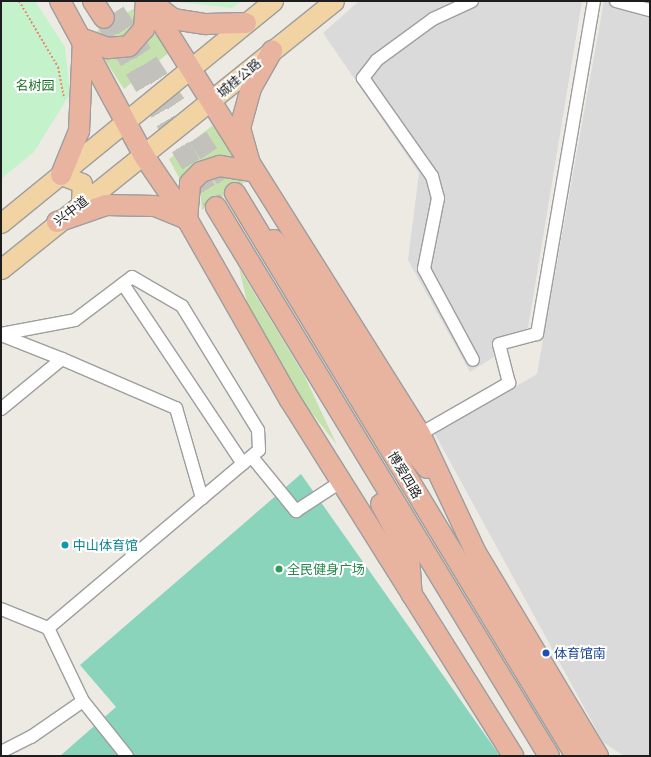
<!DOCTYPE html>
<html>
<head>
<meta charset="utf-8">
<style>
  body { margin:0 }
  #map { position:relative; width:651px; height:757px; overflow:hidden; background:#edeae4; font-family:Inter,"Noto Sans SC",sans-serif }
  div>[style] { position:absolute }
  .residential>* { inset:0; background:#dbdada }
  .grass>* { inset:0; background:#c5e2ae }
  .park>* { inset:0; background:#c4f3cb }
  .pitch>* { inset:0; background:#89d4bb }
  .trunk-tunnel>* { height:20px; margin-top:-10px; transform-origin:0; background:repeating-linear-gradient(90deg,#c3c1bc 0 20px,transparent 0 30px) }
  .path>* { height:2px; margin-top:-1px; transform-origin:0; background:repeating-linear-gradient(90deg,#eb8977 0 2px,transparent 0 4px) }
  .roads { filter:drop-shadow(1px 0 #9e9e9e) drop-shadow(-1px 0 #9e9e9e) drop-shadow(0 1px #9e9e9e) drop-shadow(0 -1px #9e9e9e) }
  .minor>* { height:12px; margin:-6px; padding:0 6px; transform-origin:6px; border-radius:6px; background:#fff }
  .primary>* { height:19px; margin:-9.5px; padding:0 9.5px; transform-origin:9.5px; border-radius:9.5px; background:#f2d4a4 }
  .trunk>* { height:20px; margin:-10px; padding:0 10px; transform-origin:10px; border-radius:10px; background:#e8b4a0 }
  .dots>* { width:11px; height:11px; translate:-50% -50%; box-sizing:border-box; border:2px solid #fff; border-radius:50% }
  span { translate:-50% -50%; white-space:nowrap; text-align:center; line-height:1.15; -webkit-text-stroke:4px #fff; paint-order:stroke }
  .street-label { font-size:13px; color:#1d1d1d }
  .park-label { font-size:13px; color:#166f22 }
  .culture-label { font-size:13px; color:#0d838f }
  .left { translate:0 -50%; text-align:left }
  .leisure-label { font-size:13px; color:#27864d }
  .transit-label { font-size:13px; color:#164399 }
  .frame { position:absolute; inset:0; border:2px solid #1d1d1d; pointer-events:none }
</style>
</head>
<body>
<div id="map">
  <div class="residential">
    <i style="clip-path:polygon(359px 1px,582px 1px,528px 328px,492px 340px,494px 357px,470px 372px,408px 260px,419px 173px,323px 33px)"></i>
    <i style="clip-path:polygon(604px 1px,650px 1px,650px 756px,624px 756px,603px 742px,435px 434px,537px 374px)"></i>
  </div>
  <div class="grass">
    <i style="clip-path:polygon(138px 6px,140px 20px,118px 44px,94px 33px)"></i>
    <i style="clip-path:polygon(151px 24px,171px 51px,124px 89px,101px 54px)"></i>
    <i style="clip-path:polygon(212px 126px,216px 127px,235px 158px,186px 191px,169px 159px)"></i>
    <i style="clip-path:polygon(216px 172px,245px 182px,202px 210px,200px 191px)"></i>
    <i style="clip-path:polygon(239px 268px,304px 375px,337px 445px,297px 394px,247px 302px)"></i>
  </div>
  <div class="park">
    <i style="clip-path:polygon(1px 1px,35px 1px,65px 47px,70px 94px,34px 152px,1px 179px)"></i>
    <i style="clip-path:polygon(170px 1px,242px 1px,232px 8px)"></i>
  </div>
  <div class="pitch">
    <i style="clip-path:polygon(301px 474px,500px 756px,60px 756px,116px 707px,80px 665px)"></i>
  </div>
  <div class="trunk-tunnel">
    <i style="left:115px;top:12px;width:217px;rotate:56.5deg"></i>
    <i style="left:104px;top:18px;width:220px;rotate:59.3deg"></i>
  </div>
  <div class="path">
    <i style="left:19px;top:1px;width:77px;rotate:59.4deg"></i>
    <i style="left:58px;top:67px;width:32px;rotate:79deg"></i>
  </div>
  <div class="roads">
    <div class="minor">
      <i style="left:472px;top:1px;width:43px;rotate:155.2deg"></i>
      <i style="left:433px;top:19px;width:69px;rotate:143.8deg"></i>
      <i style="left:377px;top:60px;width:23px;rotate:128deg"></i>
      <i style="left:363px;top:78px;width:120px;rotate:54.9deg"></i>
      <i style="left:432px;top:176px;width:23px;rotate:75deg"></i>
      <i style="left:438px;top:198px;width:72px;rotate:101.2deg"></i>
      <i style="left:424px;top:269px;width:103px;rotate:61.7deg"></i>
      <i style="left:616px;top:1px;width:35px;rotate:15deg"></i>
      <i style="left:123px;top:284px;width:216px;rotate:56.3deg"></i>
      <i style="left:1px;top:334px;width:75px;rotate:-10.7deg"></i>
      <i style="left:75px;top:320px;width:71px;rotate:-37deg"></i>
      <i style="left:132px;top:277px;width:58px;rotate:30.1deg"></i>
      <i style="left:182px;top:306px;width:145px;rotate:58.5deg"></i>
      <i style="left:258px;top:430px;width:20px;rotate:87deg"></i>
      <i style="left:259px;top:450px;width:75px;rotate:139.9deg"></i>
      <i style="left:1px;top:335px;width:66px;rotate:21.5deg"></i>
      <i style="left:1px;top:409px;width:79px;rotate:-39.3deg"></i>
      <i style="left:62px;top:359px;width:124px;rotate:23.3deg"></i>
      <i style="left:176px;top:408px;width:94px;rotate:73.9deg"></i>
      <i style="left:202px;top:498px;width:202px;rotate:139.8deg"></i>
      <i style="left:420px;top:434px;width:103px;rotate:-29.8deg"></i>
      <i style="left:509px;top:383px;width:40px;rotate:-104.4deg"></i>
      <i style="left:499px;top:344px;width:39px;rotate:-15deg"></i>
      <i style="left:537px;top:334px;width:338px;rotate:-80.3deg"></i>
      <i style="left:252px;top:457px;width:70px;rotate:50.8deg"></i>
      <i style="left:296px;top:511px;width:55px;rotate:-33.1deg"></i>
      <i style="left:1px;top:609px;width:51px;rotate:22deg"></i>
      <i style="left:48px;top:628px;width:81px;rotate:64.4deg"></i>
      <i style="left:1px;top:752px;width:34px;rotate:-27deg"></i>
      <i style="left:31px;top:737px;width:63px;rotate:-34.7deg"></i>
      <i style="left:83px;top:701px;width:70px;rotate:51.3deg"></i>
    </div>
    <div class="primary">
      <i style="left:61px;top:175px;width:22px;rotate:21deg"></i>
      <i style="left:82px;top:183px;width:19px;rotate:93deg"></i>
      <i style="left:1px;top:223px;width:351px;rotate:-39.2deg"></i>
      <i style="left:1px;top:269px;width:427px;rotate:-38.8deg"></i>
    </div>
    <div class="trunk">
      <i style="left:60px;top:1px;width:176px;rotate:61.5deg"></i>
      <i style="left:144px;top:156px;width:76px;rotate:55.7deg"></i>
      <i style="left:187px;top:219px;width:208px;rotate:60.4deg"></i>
      <i style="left:290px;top:400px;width:420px;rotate:57.9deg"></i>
      <i style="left:93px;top:1px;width:20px;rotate:57deg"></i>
      <i style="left:148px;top:1px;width:511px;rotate:57.86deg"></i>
      <i style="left:420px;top:434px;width:132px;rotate:64.8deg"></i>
      <i style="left:476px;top:553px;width:237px;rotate:59deg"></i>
      <i style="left:154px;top:4px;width:24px;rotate:38deg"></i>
      <i style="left:173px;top:19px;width:33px;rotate:9deg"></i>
      <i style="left:206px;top:24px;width:40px;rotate:-1.4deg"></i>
      <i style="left:83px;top:39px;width:27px;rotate:20deg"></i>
      <i style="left:108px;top:48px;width:21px;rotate:-5deg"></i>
      <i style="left:129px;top:46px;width:23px;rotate:-49deg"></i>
      <i style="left:144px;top:29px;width:28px;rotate:-86deg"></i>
      <i style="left:61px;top:175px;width:48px;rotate:-67.8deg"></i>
      <i style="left:79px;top:131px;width:90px;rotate:-87.5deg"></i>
      <i style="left:235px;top:193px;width:658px;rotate:58.8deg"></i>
      <i style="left:216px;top:207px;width:642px;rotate:58.76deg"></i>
      <i style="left:57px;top:222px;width:52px;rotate:-19.1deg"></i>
      <i style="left:106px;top:205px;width:49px;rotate:1.2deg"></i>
      <i style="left:155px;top:206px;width:35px;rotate:22deg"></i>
      <i style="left:187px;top:219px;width:36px;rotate:-85deg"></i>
      <i style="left:190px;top:183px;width:16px;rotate:-45deg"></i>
      <i style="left:201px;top:172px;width:20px;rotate:-18deg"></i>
      <i style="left:220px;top:166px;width:32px;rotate:9deg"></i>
      <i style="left:252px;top:171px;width:45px;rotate:-105.6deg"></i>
      <i style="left:240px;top:128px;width:41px;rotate:-74.6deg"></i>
      <i style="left:251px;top:88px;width:43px;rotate:-60.4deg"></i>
      <i style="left:274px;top:240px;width:55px;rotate:51.7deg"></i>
      <i style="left:308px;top:283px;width:149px;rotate:59.8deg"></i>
      <i style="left:383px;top:412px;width:71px;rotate:51.8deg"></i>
      <i style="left:381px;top:504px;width:59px;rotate:61.7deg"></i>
      <i style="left:409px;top:556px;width:39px;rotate:86deg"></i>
    </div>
  </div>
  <div class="dots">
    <i style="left:65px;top:545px;background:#0f9aa8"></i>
    <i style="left:279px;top:569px;background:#2e9e5b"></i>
    <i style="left:546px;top:653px;background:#1a4fb4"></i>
  </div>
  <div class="street-label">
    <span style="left:239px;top:78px;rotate:-40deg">城桂公路</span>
    <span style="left:71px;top:211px;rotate:-38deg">兴中道</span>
    <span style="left:405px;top:475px;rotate:59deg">博爱四路</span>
  </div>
  <div class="park-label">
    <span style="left:35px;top:85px">名树园</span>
  </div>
  <div class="culture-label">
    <span class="left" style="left:73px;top:545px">中山体育馆</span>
  </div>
  <div class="leisure-label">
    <span class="left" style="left:287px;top:569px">全民健身广场</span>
  </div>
  <div class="transit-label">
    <span class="left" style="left:554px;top:653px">体育馆南</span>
  </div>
  <div class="frame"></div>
</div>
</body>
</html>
